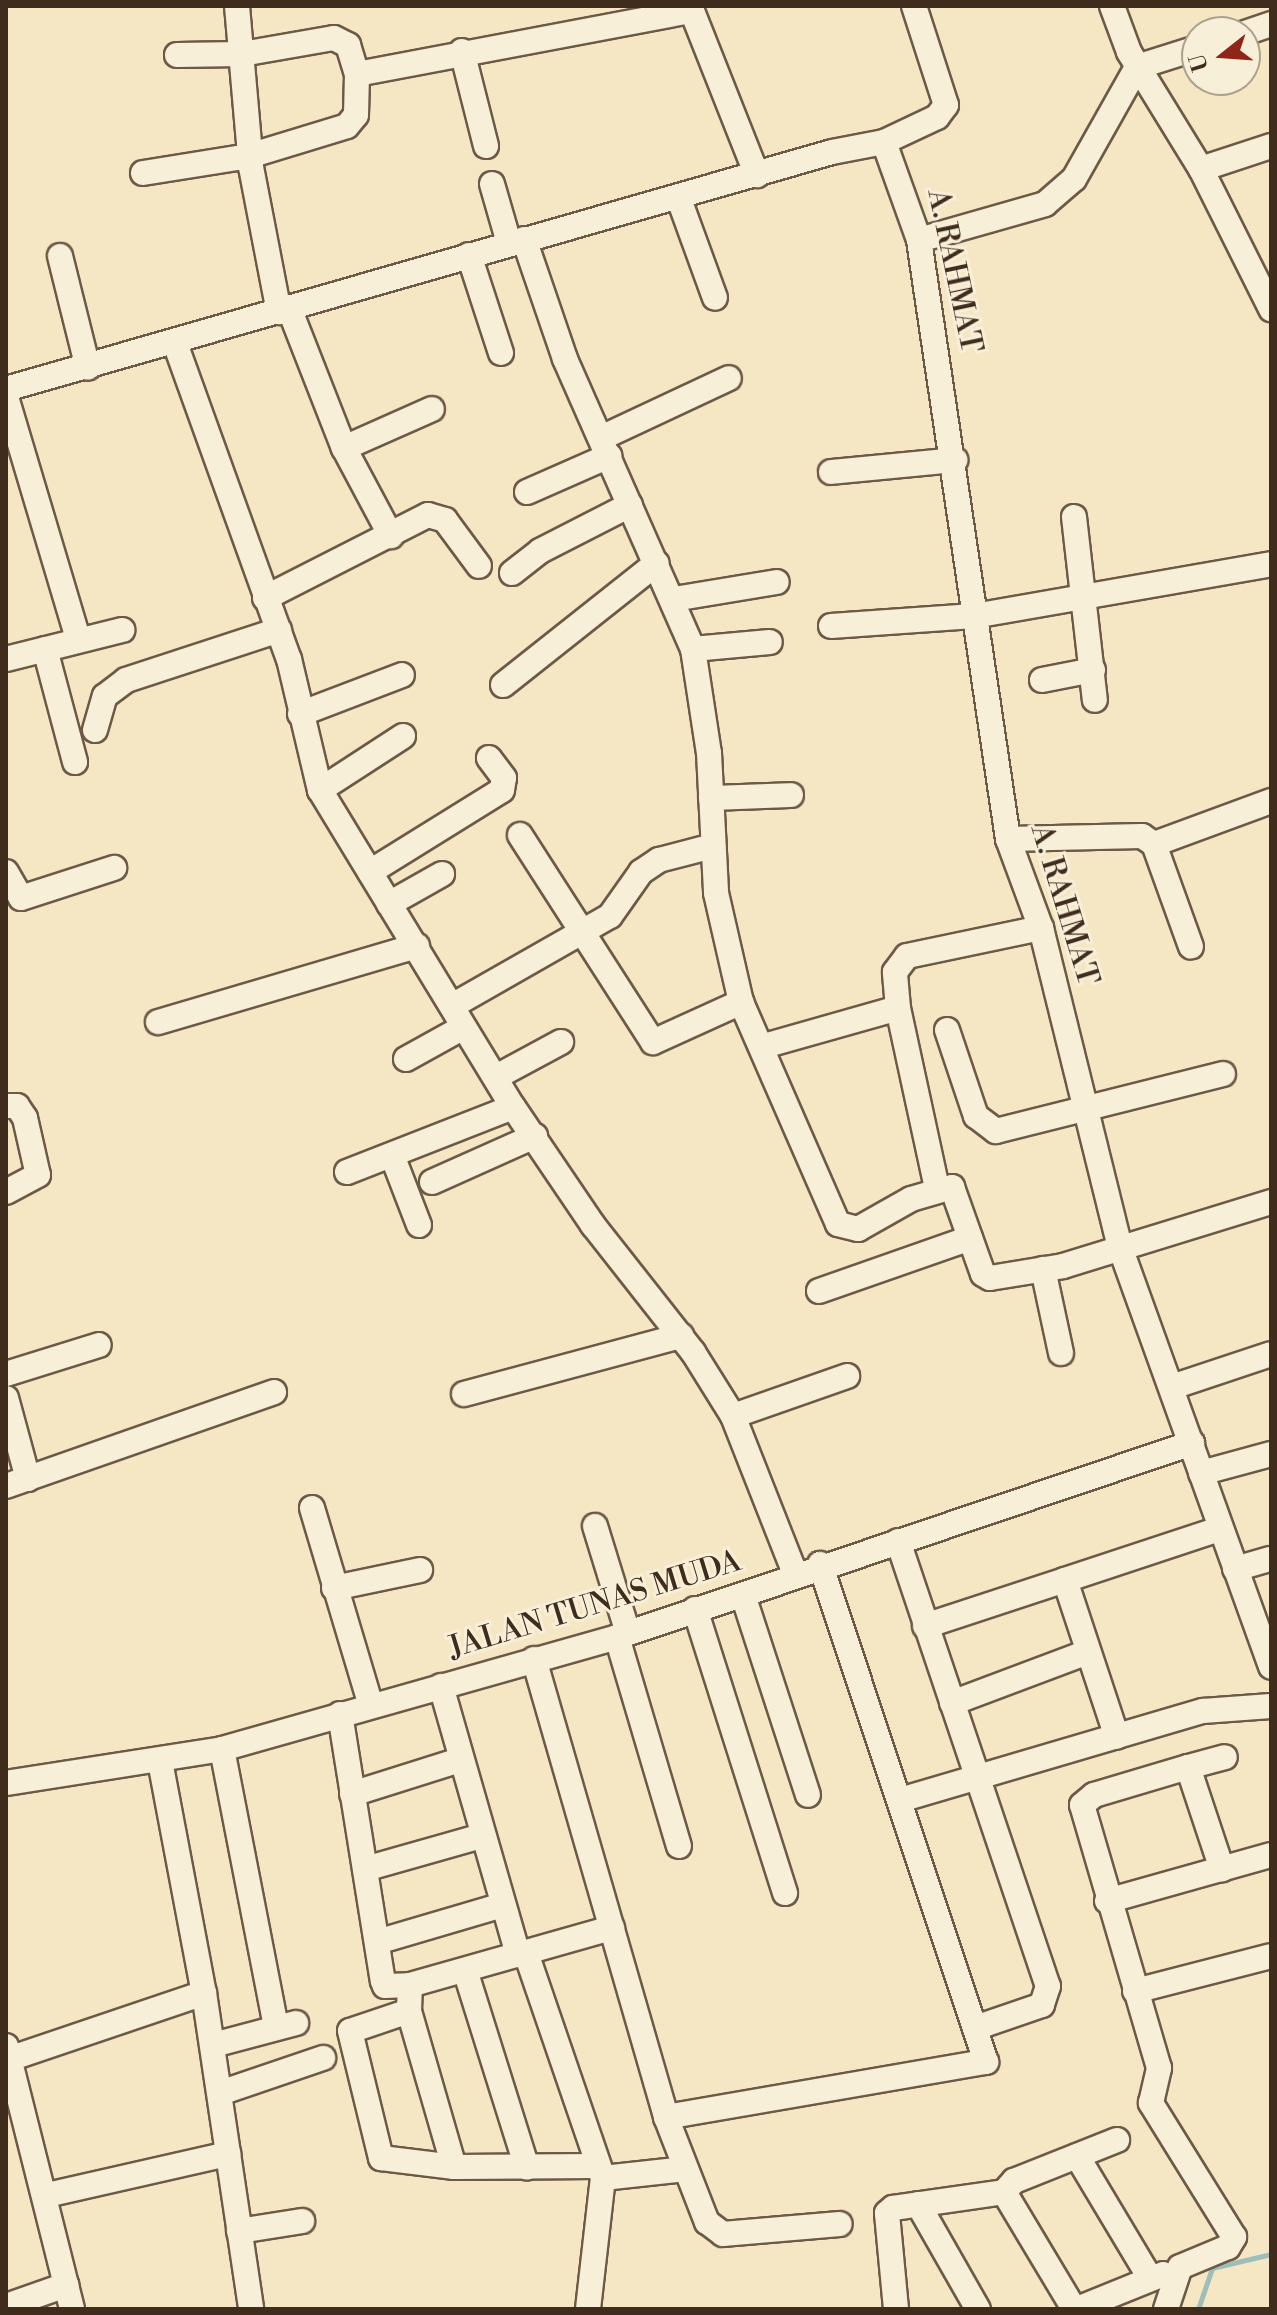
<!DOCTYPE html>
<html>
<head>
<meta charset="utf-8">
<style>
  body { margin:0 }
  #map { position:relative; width:1277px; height:2315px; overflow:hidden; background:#f5e6c4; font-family:"Libre Bodoni",serif }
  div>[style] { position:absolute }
  .stream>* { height:5px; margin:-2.5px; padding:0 2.5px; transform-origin:2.5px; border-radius:2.5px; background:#9dbeb9 }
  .roads { filter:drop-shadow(2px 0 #6c5a47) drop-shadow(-2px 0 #6c5a47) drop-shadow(0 2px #6c5a47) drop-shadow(0 -2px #6c5a47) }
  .minor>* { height:24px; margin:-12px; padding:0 12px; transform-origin:12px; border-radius:12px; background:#f8efd9 }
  span { translate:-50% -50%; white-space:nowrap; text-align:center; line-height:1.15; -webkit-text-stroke:6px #f8efd9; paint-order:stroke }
  .street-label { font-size:30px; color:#3f2c1d }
  .frame { position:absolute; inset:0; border:8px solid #3f2c1d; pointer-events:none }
  .north { position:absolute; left:1181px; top:16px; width:80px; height:80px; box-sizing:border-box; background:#f8efd9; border:2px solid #aea18e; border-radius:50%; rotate:253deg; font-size:22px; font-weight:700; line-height:32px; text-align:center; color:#3f2c1d }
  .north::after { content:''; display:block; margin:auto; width:28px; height:36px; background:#8f2418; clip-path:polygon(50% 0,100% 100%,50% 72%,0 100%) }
</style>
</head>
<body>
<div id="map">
  <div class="stream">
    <i style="left:1198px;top:2309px;width:43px;rotate:-71.1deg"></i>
    <i style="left:1212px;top:2268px;width:61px;rotate:-13.3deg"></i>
  </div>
  <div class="roads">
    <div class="minor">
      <i style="left:237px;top:6px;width:162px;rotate:85deg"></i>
      <i style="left:251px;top:167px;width:148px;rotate:79.1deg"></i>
      <i style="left:690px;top:6px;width:182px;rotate:68.4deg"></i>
      <i style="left:1112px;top:6px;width:49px;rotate:69.7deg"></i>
      <i style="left:1129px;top:52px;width:137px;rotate:58.4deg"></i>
      <i style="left:1201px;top:169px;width:157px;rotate:63.4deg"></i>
      <i style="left:1245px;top:33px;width:28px;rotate:-19deg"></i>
      <i style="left:462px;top:51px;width:98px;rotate:75.8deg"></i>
      <i style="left:177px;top:55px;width:65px;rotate:-0.9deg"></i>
      <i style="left:242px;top:54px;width:93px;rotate:-9.9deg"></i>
      <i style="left:334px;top:38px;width:16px;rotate:27deg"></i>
      <i style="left:348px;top:45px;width:30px;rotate:73deg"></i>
      <i style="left:357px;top:74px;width:341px;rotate:-10.7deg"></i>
      <i style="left:884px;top:142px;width:104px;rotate:70.3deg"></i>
      <i style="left:919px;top:240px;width:606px;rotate:81.55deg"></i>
      <i style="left:1008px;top:839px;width:95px;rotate:69.7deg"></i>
      <i style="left:1041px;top:928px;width:329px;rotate:76.1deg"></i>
      <i style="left:1120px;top:1247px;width:446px;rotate:70.2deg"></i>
      <i style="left:1201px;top:169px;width:74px;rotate:-18.2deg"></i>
      <i style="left:143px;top:173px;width:107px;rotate:-9.1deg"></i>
      <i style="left:249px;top:156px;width:102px;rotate:-17deg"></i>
      <i style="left:347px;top:126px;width:14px;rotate:-51deg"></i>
      <i style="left:356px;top:115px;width:41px;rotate:-88.6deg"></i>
      <i style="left:492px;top:184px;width:61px;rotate:73.9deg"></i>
      <i style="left:679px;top:199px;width:105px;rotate:70deg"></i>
      <i style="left:524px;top:239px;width:127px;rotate:71.1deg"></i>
      <i style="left:565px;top:359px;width:317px;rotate:66.2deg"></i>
      <i style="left:693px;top:649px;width:105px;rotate:81.3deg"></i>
      <i style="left:709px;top:753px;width:140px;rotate:87.1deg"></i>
      <i style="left:716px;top:893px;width:112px;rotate:77.1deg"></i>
      <i style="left:741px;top:1002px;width:242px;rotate:66.4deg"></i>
      <i style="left:838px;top:1224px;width:21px;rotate:14deg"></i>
      <i style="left:858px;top:1229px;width:61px;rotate:-29.5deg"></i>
      <i style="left:911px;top:1199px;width:43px;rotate:-16.3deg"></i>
      <i style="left:952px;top:1187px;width:92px;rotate:70.4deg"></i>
      <i style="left:983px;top:1274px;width:8px;rotate:30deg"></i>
      <i style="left:990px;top:1278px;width:74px;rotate:-9.3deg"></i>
      <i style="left:1063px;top:1266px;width:218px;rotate:-17.1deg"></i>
      <i style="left:919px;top:240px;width:131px;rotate:-15.9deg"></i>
      <i style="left:1045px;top:204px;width:38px;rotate:-41deg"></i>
      <i style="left:1074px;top:179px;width:129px;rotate:-60.6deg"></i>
      <i style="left:1137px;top:67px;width:63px;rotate:-17.6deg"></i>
      <i style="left:469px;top:255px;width:103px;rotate:71.9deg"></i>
      <i style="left:60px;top:256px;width:115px;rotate:76deg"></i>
      <i style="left:289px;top:308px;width:150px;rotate:68.6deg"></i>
      <i style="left:344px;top:448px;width:100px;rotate:61.9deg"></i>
      <i style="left:175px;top:343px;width:336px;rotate:70.2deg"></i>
      <i style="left:289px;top:659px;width:135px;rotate:76.7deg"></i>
      <i style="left:320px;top:790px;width:371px;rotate:58.7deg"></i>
      <i style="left:513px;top:1107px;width:143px;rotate:55.9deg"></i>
      <i style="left:593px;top:1225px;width:162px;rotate:51.8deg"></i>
      <i style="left:693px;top:1352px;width:75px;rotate:58deg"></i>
      <i style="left:733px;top:1416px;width:169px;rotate:68.5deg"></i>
      <i style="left:6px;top:389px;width:859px;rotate:-16.01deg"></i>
      <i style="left:832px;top:152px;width:53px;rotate:-10.9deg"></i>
      <i style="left:884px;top:142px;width:59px;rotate:-25.3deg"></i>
      <i style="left:937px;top:117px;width:15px;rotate:-53deg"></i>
      <i style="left:946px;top:105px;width:104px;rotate:-107.9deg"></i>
      <i style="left:6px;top:397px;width:252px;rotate:73.4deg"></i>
      <i style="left:601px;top:438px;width:141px;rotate:-25.1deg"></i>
      <i style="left:344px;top:448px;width:96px;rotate:-23.9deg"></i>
      <i style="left:831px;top:472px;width:125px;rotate:-5.5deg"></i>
      <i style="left:527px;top:492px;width:90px;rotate:-23.7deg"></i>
      <i style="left:1074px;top:517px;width:184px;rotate:83.5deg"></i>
      <i style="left:512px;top:573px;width:36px;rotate:-38deg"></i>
      <i style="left:540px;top:551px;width:101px;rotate:-27.1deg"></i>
      <i style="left:265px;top:598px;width:183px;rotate:-27deg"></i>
      <i style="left:428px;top:515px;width:18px;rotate:16deg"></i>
      <i style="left:445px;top:520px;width:57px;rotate:53.5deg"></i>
      <i style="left:674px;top:599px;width:104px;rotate:-9.4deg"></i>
      <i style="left:831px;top:626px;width:143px;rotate:-4deg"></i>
      <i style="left:974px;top:616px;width:302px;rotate:-9.9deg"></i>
      <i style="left:45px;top:649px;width:117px;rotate:75.1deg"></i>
      <i style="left:693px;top:649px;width:77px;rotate:-5.2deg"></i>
      <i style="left:6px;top:659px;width:120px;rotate:-14deg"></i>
      <i style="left:1042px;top:680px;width:52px;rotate:-11.1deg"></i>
      <i style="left:503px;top:685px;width:196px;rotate:-38.4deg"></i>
      <i style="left:300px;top:714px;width:109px;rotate:-20.9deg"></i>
      <i style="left:95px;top:730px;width:35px;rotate:-74deg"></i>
      <i style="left:105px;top:696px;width:26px;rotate:-37deg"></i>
      <i style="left:126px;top:680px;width:161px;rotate:-18.1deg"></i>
      <i style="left:320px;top:790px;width:99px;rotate:-33deg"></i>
      <i style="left:711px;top:798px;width:80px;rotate:-2.1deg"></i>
      <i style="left:520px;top:835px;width:246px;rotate:57.3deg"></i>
      <i style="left:653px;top:1042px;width:97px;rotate:-24.4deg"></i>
      <i style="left:1008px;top:839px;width:134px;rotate:-1.3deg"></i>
      <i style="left:1142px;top:836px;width:14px;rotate:34deg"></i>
      <i style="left:1154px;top:844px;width:109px;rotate:70.2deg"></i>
      <i style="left:1154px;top:844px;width:125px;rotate:-20.2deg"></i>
      <i style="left:6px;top:872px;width:30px;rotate:60deg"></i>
      <i style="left:21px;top:898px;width:98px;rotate:-17.9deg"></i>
      <i style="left:370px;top:872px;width:155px;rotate:-31.8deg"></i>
      <i style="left:502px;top:790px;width:12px;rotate:-81deg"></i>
      <i style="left:504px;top:778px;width:25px;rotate:-127deg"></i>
      <i style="left:389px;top:904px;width:61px;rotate:-29.5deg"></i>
      <i style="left:452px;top:1006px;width:182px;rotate:-29.7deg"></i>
      <i style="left:610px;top:916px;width:54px;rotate:-54.8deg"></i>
      <i style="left:641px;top:872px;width:22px;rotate:-34deg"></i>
      <i style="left:659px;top:860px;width:56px;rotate:-14.5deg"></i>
      <i style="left:898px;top:1008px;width:185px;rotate:77.8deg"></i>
      <i style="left:158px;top:1022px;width:270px;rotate:-16.4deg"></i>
      <i style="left:947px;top:1030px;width:91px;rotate:71.4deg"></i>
      <i style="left:976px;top:1116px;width:25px;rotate:37deg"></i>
      <i style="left:996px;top:1131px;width:234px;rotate:-14.1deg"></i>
      <i style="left:764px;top:1046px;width:139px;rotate:-15.8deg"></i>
      <i style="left:898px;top:1008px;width:36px;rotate:-95deg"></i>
      <i style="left:895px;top:972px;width:20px;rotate:-53deg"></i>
      <i style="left:907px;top:956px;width:137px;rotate:-11.8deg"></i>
      <i style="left:406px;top:1059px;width:66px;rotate:-28.9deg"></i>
      <i style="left:496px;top:1077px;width:74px;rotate:-28.3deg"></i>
      <i style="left:6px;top:1106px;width:11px"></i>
      <i style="left:17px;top:1106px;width:14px;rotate:56deg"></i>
      <i style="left:25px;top:1118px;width:58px;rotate:77.2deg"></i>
      <i style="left:38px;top:1175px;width:36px;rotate:152deg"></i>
      <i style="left:392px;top:1155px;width:75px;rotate:68.9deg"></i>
      <i style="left:347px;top:1172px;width:178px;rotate:-21.4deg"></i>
      <i style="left:432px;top:1182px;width:113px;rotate:-24.1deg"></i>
      <i style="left:1043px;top:1269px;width:86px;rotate:77.9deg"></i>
      <i style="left:819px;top:1291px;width:160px;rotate:-19.3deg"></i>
      <i style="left:6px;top:1374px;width:97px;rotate:-17.3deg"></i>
      <i style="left:1172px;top:1387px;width:104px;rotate:-18.4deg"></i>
      <i style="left:464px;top:1394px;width:225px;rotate:-15deg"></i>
      <i style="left:6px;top:1398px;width:84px;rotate:74.8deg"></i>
      <i style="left:733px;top:1416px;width:121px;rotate:-19.3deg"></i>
      <i style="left:1201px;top:1473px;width:73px;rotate:-15.2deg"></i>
      <i style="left:6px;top:1486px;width:284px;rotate:-19.3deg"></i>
      <i style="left:312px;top:1508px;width:203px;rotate:73.4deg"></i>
      <i style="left:595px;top:1526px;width:112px;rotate:72.9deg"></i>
      <i style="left:898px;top:1541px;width:470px;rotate:71.4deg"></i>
      <i style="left:1048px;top:1986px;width:20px;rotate:108deg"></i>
      <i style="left:1042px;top:2005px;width:71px;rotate:161.1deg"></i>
      <i style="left:1235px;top:1569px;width:37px;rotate:-16deg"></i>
      <i style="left:1065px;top:1580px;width:162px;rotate:-18.3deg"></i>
      <i style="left:334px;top:1588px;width:88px;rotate:-11.8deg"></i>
      <i style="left:743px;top:1595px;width:210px;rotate:72deg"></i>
      <i style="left:695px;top:1609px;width:298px;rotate:72.4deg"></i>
      <i style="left:925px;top:1626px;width:147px;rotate:-18.2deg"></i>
      <i style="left:1065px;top:1580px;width:165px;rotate:71.7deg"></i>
      <i style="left:617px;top:1637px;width:218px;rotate:73.5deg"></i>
      <i style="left:534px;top:1659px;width:477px;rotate:73.9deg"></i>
      <i style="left:666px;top:2117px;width:113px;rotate:68.7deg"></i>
      <i style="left:707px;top:2222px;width:20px;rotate:37deg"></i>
      <i style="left:723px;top:2234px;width:117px;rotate:-4.9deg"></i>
      <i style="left:441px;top:1686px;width:280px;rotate:74deg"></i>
      <i style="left:952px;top:1703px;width:145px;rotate:-20.6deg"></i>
      <i style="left:340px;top:1714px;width:270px;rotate:80.9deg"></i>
      <i style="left:383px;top:1981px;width:5px;rotate:68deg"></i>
      <i style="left:385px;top:1986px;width:25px;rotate:-2deg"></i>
      <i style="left:222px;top:1749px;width:284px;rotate:79deg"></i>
      <i style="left:160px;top:1761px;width:236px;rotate:79.3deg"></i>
      <i style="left:204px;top:1993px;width:319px;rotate:81.5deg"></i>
      <i style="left:1188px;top:1767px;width:38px;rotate:-15deg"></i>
      <i style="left:6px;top:1783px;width:219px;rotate:-8.9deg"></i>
      <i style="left:222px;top:1749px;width:411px;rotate:-15.8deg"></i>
      <i style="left:617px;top:1637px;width:607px;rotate:-18.64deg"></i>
      <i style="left:352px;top:1794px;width:113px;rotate:-17.5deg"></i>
      <i style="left:900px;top:1800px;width:316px;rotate:-16.4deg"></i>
      <i style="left:1203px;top:1711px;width:68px;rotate:-4.2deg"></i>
      <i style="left:365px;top:1869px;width:122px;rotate:-15.8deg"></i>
      <i style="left:1107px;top:1901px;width:170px;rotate:-15.7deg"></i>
      <i style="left:377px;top:1942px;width:131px;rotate:-16.4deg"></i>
      <i style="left:526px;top:1953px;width:238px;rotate:71.1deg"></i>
      <i style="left:603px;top:2178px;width:83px;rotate:-6.2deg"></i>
      <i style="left:465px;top:1970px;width:207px;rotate:72.6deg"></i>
      <i style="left:1135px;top:1991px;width:140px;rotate:-14.4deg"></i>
      <i style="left:409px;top:2011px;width:62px;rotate:161.3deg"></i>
      <i style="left:350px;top:2031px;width:131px;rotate:76.3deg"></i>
      <i style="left:381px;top:2158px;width:74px;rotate:7deg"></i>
      <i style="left:454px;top:2167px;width:142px;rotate:-0.4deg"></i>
      <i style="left:213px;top:2045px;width:86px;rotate:-14.8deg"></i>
      <i style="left:6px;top:2046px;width:271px;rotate:75.9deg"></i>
      <i style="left:9px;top:2059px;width:206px;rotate:-18.7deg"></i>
      <i style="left:220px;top:2093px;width:109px;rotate:-18.8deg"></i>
      <i style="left:666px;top:2117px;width:325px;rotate:-9.8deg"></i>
      <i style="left:986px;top:2062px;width:525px;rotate:-108.43deg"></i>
      <i style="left:1077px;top:2156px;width:142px;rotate:59.1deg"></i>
      <i style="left:454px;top:2167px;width:162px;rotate:-106.1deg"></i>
      <i style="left:409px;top:2011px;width:26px;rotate:-88deg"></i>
      <i style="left:410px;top:1985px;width:210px;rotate:-15.8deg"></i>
      <i style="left:1004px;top:2192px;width:136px;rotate:59.1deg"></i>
      <i style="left:47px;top:2195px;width:186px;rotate:-12.8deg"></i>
      <i style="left:918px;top:2204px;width:121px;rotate:60.3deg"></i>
      <i style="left:239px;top:2231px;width:64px;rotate:-9deg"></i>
      <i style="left:6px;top:2306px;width:64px;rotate:-19.3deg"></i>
      <i style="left:588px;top:2309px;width:132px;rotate:-83.5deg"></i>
      <i style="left:896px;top:2309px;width:96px;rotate:-95.4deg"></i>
      <i style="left:887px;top:2213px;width:8px;rotate:-40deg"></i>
      <i style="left:893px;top:2208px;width:112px;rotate:-8.2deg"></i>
      <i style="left:1004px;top:2192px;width:15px;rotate:-48deg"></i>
      <i style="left:1014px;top:2181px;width:111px;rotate:-21.7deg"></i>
      <i style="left:1077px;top:2309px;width:93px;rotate:-22.1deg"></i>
      <i style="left:1166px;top:2309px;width:44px;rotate:-71.6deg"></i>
      <i style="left:1180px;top:2267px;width:52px;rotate:-22.6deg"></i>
      <i style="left:1228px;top:2247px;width:12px;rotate:-59deg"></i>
      <i style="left:1234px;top:2237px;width:158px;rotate:-121.8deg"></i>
      <i style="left:1151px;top:2103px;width:36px;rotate:-77deg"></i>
      <i style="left:1159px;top:2068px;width:274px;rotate:-106.3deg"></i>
      <i style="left:1082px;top:1805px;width:16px;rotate:-40deg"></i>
      <i style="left:1094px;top:1795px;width:98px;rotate:-16.6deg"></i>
      <i style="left:1188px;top:1767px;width:108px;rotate:71.6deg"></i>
    </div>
  </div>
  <div class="street-label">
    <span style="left:954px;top:271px;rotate:78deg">A. RAHMAT</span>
    <span style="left:1064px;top:905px;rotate:73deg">A. RAHMAT</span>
    <span style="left:595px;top:1605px;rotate:-17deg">JALAN TUNAS MUDA</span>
  </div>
  <div class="frame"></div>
  <div class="north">U</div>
</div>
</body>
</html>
